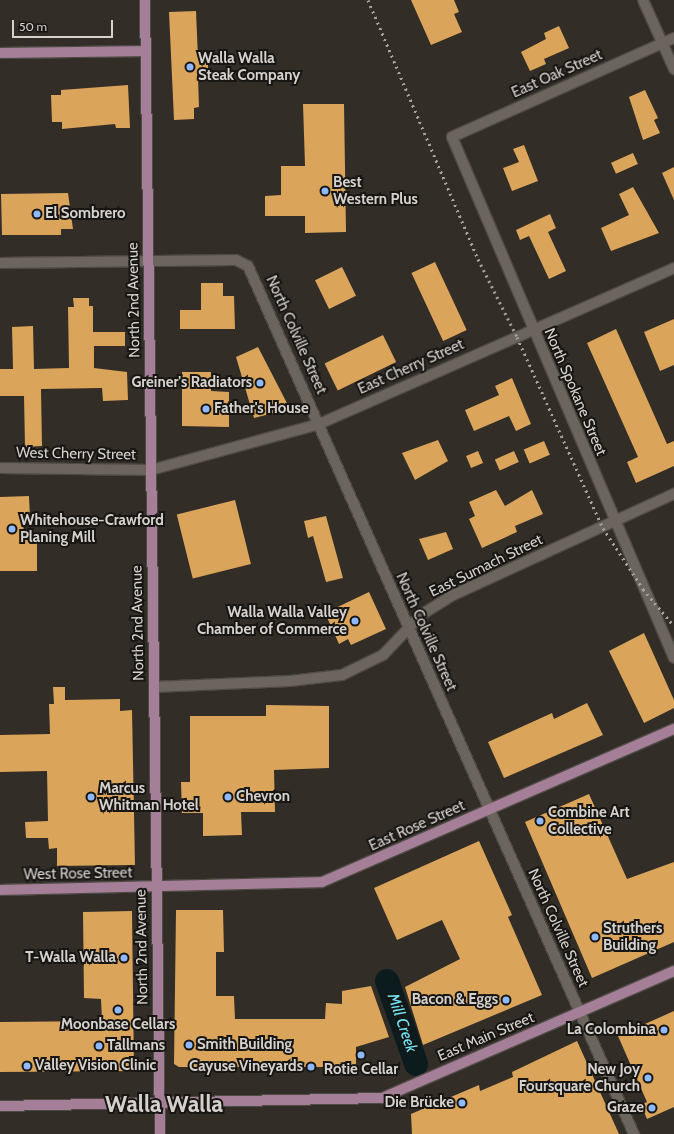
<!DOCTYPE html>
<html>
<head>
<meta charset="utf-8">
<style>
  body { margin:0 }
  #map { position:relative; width:674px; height:1134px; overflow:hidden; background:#322d26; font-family:Cabin,sans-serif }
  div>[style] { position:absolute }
  .river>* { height:24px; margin:-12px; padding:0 12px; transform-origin:12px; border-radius:12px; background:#0b1b1e }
  .building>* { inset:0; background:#dba45b; transform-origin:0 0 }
  .roads { filter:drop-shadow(1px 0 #4e4a44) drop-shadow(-1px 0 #4e4a44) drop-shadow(0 1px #4e4a44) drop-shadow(0 -1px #4e4a44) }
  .minor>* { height:10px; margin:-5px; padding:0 5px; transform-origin:5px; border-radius:5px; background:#6b655d }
  .major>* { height:10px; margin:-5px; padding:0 5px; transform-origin:5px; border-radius:5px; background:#a57f98 }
  .rail>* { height:3px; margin-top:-1.5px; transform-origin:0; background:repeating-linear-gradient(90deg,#a7a39e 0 2px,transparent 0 6px) }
  .dots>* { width:11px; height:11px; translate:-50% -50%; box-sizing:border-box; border:2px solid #181613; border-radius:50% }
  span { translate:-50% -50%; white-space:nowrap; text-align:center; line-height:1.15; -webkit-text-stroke:4px #181613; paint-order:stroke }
  .poi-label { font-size:15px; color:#d5d1cd; font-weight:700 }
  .left { translate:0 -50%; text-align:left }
  .right { translate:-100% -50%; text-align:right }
  .street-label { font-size:15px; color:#d5d1cd }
  .water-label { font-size:16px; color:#6be7f9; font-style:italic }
  .town-label { font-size:23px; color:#d5d1cd; font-weight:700 }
  .scale { position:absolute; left:12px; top:20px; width:101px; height:18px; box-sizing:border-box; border:2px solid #d5d1cd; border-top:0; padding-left:5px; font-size:12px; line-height:14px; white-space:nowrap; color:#d5d1cd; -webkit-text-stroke:3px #181613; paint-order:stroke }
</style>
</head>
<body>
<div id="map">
  <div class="river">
    <i style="left:387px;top:981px;width:88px;rotate:70.7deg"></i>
  </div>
  <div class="building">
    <i style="clip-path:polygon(411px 0,454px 0,459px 12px,454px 14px,462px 32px,431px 45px)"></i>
    <i style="clip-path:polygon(196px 11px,198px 58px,208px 57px,208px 76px,198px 76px,199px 107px,194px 108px,194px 119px,174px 120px,169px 12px)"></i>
    <i style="clip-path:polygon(559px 26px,569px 48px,544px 59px,546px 64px,530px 71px,521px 52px,546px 39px,544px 33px)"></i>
    <i style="clip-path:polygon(128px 85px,130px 128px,116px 128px,115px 124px,62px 129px,62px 122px,52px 122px,51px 95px,61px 95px,61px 90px)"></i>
    <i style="clip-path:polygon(645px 90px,658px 118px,654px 120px,660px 133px,643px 140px,629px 97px)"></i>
    <i style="clip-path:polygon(303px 104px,344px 104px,346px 232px,305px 233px,305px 216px,265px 216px,265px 196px,281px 195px,281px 166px,305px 166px)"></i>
    <i style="clip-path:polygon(524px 145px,538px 181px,512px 191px,503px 168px,519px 162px,513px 149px)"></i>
    <i style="left:633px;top:153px;width:12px;height:24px;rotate:66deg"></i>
    <i style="clip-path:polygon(674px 167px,674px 200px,662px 173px)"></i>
    <i style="clip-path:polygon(633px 187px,659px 233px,611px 251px,601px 228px,629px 215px,619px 194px)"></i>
    <i style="clip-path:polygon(68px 193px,73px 229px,61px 229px,61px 235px,2px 235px,1px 194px)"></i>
    <i style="clip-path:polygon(550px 214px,556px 228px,548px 232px,566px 271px,549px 279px,529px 236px,520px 240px,516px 230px)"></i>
    <i style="left:435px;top:262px;width:75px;height:26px;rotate:65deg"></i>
    <i style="left:342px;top:267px;width:32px;height:30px;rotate:64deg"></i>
    <i style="clip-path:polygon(201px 283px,223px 283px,223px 296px,234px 296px,235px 329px,180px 329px,180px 310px,201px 310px)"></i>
    <i style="clip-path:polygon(73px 298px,89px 298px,89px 306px,93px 306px,93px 332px,125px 332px,125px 346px,94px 346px,94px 368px,127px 372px,128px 400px,103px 401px,102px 388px,41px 389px,42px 446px,25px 447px,24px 396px,0 396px,0 369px,13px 369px,12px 327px,33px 326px,34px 369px,69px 368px,68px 307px,74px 307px)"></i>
    <i style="clip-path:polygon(674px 319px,674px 365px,660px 371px,644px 332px)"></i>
    <i style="clip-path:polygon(616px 329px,667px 444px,674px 441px,674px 466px,636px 483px,627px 462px,638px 457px,587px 343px)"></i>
    <i style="left:383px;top:335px;width:30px;height:65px;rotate:64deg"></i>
    <i style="clip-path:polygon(258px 347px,290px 409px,254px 418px,236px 357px)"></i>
    <i style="clip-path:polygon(182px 372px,211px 372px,211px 391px,229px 392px,229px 427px,182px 426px)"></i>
    <i style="clip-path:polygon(512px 378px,531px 424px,516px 431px,509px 416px,474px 431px,465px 410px,499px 395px,495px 386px)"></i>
    <i style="clip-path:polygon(438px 440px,448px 461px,415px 480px,402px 453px)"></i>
    <i style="left:544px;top:441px;width:15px;height:22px;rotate:67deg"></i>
    <i style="left:478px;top:451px;width:13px;height:13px;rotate:67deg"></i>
    <i style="left:514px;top:451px;width:12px;height:21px;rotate:66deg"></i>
    <i style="clip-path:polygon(496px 490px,505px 506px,532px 490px,543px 514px,515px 526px,517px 532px,482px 548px,469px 519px,475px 516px,469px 502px)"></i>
    <i style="clip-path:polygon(29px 496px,30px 518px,23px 518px,24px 540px,37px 540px,37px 571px,0 571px,0 497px)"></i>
    <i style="left:235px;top:500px;width:66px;height:60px;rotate:76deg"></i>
    <i style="clip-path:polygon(326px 516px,343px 578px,326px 582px,313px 536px,308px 538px,304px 521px)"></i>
    <i style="clip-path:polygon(446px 532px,453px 549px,428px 560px,419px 539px)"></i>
    <i style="clip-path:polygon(369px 592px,386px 629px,351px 645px,348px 639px,339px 644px,325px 613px)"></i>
    <i style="clip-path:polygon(644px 633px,674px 700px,674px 708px,644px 723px,609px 651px)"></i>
    <i style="clip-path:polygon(53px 687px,65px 687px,65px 700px,120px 699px,120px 711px,132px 710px,135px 865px,57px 866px,57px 848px,49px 849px,48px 838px,26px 838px,25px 822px,48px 821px,47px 771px,0 772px,0 735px,50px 734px,49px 704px,54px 704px)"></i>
    <i style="clip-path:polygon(587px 703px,603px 735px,504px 778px,488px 742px,552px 713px,554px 719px)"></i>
    <i style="clip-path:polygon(266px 705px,329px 706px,329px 768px,274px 770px,275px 812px,241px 812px,242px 835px,203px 836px,203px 813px,182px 813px,181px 782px,190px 782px,190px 716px,266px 716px)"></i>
    <i style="clip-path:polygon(589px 794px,627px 879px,674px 862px,674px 942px,592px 978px,525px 822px)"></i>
    <i style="clip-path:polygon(479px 841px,512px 915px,508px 917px,542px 995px,423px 1045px,405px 987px,460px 959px,442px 920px,397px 940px,374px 888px)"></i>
    <i style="clip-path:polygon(176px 910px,223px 910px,224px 952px,216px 952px,216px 996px,234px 996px,235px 1019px,325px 1019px,326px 1003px,342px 1004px,342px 991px,371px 986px,389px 1037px,356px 1047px,356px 1067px,179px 1067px,174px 1064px)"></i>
    <i style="clip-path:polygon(132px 911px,134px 1071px,0 1072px,0 1022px,102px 1021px,101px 999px,84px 998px,83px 912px)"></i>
    <i style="clip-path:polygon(674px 1011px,674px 1107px,647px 1119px,641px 1105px,647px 1102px,618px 1036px)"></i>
    <i style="clip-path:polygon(577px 1041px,619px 1134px,412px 1134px,411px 1114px,479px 1085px,480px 1091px,513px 1077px,512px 1072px)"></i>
  </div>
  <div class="roads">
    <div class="minor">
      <i style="left:643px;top:0;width:76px;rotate:65.8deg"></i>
      <i style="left:674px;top:38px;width:243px;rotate:156deg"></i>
      <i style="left:452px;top:137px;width:566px;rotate:66.92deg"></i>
      <i style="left:0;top:263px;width:236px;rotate:-0.7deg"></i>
      <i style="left:236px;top:260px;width:13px;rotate:27deg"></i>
      <i style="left:248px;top:266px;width:950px;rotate:66.03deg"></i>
      <i style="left:0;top:468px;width:151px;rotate:0.8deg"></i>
      <i style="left:151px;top:470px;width:174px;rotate:-15.3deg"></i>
      <i style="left:319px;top:424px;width:388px;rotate:-23.7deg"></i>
      <i style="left:154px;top:687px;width:136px;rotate:-2.5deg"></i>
      <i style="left:290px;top:681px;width:52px;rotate:-6.6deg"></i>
      <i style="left:342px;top:675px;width:46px;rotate:-26deg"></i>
      <i style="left:383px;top:655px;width:55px;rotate:-46.5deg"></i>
      <i style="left:421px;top:615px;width:38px;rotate:-32deg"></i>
      <i style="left:453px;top:595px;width:243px;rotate:-24.6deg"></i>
    </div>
    <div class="major">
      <i style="left:145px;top:0;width:1134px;rotate:89.24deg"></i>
      <i style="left:0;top:53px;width:146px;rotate:-0.8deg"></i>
      <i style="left:0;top:890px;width:322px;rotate:-1.4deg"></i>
      <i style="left:322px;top:882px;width:384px;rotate:-23.5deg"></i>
      <i style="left:0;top:1106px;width:382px;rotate:-1.2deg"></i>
      <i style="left:382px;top:1098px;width:318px;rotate:-23.5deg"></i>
    </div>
  </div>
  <div class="rail">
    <i style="left:368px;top:0;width:281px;rotate:67deg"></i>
    <i style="left:478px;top:259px;width:87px;rotate:63.4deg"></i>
    <i style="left:517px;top:337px;width:209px;rotate:65.8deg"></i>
    <i style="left:603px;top:528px;width:73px;rotate:56.7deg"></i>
    <i style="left:643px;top:589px;width:48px;rotate:50deg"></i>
  </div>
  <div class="dots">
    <i style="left:190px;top:67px;background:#8fb8fd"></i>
    <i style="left:325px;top:191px;background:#8fb8fd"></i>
    <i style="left:37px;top:214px;background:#8fb8fd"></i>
    <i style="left:260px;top:383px;background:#8fb8fd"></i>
    <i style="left:206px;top:409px;background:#8fb8fd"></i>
    <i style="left:12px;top:529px;background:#8fb8fd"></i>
    <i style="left:355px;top:621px;background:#8fb8fd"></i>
    <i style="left:91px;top:797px;background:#8fb8fd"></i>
    <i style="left:228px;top:797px;background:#8fb8fd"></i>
    <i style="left:540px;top:821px;background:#8fb8fd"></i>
    <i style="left:595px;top:937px;background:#8fb8fd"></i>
    <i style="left:124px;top:958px;background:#8fb8fd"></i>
    <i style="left:506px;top:1000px;background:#8fb8fd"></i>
    <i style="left:118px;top:1010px;background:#8fb8fd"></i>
    <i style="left:664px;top:1030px;background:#8fb8fd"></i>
    <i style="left:189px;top:1045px;background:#8fb8fd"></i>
    <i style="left:99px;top:1046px;background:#8fb8fd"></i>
    <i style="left:361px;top:1055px;background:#8fb8fd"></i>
    <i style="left:27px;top:1066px;background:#8fb8fd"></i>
    <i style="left:311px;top:1067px;background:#8fb8fd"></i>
    <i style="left:648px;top:1078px;background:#8fb8fd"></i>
    <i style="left:462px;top:1103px;background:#8fb8fd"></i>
    <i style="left:652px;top:1108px;background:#8fb8fd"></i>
  </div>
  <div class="poi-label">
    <span class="left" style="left:198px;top:67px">Walla Walla<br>Steak Company</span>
    <span class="left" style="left:333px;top:191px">Best<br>Western Plus</span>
    <span class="left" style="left:45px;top:214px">El Sombrero</span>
    <span class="right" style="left:252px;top:383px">Greiner's Radiators</span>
    <span class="left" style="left:214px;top:409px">Father's House</span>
    <span class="left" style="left:20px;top:529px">Whitehouse-Crawford<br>Planing Mill</span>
    <span class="right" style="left:347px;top:621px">Walla Walla Valley<br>Chamber of Commerce</span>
    <span class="left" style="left:99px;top:797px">Marcus<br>Whitman Hotel</span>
    <span class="left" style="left:236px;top:797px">Chevron</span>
    <span class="left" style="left:548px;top:821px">Combine Art<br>Collective</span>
    <span class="left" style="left:603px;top:937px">Struthers<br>Building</span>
    <span class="right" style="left:116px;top:958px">T-Walla Walla</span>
    <span class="right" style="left:498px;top:1000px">Bacon &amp; Eggs</span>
    <span style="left:118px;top:1025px">Moonbase Cellars</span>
    <span class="right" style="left:656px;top:1030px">La Colombina</span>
    <span class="left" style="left:197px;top:1045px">Smith Building</span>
    <span class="left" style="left:107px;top:1046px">Tallmans</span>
    <span class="left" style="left:35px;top:1066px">Valley Vision Clinic</span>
    <span class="right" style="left:303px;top:1067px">Cayuse Vineyards</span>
    <span class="right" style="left:640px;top:1078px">New Joy<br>Foursquare Church</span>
    <span style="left:361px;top:1070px">Rotie Cellar</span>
    <span class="right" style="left:454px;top:1103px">Die Brücke</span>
    <span class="right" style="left:644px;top:1108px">Graze</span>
  </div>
  <div class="street-label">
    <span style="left:557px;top:74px;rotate:-24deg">East Oak Street</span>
    <span style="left:134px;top:300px;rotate:-91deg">North 2nd Avenue</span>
    <span style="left:296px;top:335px;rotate:66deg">North Colville Street</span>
    <span style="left:411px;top:367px;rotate:-24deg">East Cherry Street</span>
    <span style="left:575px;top:392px;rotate:67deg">North Spokane Street</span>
    <span style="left:76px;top:454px;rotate:1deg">West Cherry Street</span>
    <span style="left:486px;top:566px;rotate:-26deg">East Sumach Street</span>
    <span style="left:138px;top:623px;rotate:-91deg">North 2nd Avenue</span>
    <span style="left:426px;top:632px;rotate:66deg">North Colville Street</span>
    <span style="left:417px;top:826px;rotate:-24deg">East Rose Street</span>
    <span style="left:78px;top:874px;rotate:-1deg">West Rose Street</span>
    <span style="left:558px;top:928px;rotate:66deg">North Colville Street</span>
    <span style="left:142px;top:947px;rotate:-91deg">North 2nd Avenue</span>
    <span style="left:486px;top:1037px;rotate:-23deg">East Main Street</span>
  </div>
  <div class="water-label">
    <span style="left:402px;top:1023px;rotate:71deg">Mill Creek</span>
  </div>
  <div class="town-label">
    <span style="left:164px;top:1104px">Walla Walla</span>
  </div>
  <div class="scale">50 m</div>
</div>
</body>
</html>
